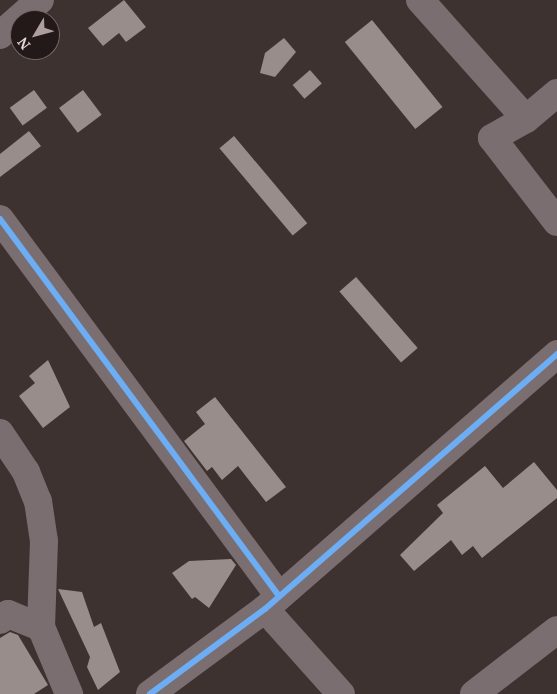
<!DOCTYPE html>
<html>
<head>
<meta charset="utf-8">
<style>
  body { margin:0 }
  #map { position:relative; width:557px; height:694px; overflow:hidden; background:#3e3231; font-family:"PT Serif",serif }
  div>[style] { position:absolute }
  .building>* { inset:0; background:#988d8b; transform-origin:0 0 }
  .minor>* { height:28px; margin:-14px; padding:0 14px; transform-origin:14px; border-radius:14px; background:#7a6e70 }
  .cycleway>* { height:6px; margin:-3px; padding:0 3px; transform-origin:3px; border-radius:3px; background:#6dadf4 }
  span { translate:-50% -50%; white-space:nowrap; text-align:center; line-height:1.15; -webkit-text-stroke:5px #231918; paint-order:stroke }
  .north { position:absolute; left:10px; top:10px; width:50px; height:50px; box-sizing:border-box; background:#231918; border:1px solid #726665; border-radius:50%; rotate:233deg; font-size:14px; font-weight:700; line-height:20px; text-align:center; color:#e9dad8 }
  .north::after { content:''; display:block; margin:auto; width:18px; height:22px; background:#ad9f9e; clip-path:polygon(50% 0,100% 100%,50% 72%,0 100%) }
</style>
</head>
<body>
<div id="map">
  <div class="building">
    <i style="clip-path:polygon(124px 0,146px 27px,126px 42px,119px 33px,103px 46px,88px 28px)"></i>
    <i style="left:372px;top:20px;width:112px;height:35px;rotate:51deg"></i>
    <i style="clip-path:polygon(284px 38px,296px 52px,275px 77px,260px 73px,265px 53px)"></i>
    <i style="left:310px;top:70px;width:18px;height:23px;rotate:49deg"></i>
    <i style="left:34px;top:90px;width:22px;height:30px;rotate:54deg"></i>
    <i style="left:83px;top:90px;width:31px;height:30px;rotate:53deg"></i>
    <i style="clip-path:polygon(29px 131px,41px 146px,0 177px,0 154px)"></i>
    <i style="left:234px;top:136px;width:114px;height:19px;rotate:50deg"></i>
    <i style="left:356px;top:277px;width:94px;height:22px;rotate:49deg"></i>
    <i style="clip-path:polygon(48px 360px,70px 407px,43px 428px,19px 396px,35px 383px,29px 376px)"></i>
    <i style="clip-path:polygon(215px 397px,286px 487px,266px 502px,238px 466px,222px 480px,212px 467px,207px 471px,184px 441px,205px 424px,196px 412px)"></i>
    <i style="clip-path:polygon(534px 462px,557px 490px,557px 498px,482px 558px,473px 546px,462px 555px,451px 540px,414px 571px,400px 555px,443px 513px,437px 505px,485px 466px,503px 488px)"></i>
    <i style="clip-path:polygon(231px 559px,236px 565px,209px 608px,195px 597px,192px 599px,172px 573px,189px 561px)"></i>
    <i style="clip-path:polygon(58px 589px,82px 592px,94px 627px,101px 623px,120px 672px,98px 690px,87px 667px,90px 657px)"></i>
    <i style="clip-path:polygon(10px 632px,18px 635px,48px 685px,34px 694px,0 694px,0 638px)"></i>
  </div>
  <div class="minor">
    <i style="left:420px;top:0;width:159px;rotate:48.3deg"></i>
    <i style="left:0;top:35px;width:53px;rotate:-41.2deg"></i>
    <i style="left:557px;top:93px;width:40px;rotate:140deg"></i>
    <i style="left:526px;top:119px;width:39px;rotate:151deg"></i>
    <i style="left:492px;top:138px;width:106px;rotate:52.3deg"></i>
    <i style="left:0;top:219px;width:466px;rotate:53.5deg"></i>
    <i style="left:0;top:433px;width:47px;rotate:56.3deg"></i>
    <i style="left:26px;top:472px;width:31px;rotate:68deg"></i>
    <i style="left:38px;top:501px;width:40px;rotate:81.5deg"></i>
    <i style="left:44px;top:541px;width:86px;rotate:92deg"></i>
    <i style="left:265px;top:609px;width:114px;rotate:48.2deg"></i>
    <i style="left:0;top:620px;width:10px;rotate:-37deg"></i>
    <i style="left:8px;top:614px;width:35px;rotate:22deg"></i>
    <i style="left:41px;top:627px;width:73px;rotate:67.3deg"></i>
    <i style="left:150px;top:694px;width:143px;rotate:-36.5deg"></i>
    <i style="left:265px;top:609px;width:388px;rotate:-41.1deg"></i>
    <i style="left:474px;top:694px;width:105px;rotate:-37.6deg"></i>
  </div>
  <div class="cycleway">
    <i style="left:0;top:219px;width:466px;rotate:53.5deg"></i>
    <i style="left:150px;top:694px;width:143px;rotate:-36.5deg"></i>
    <i style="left:265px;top:609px;width:388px;rotate:-41.1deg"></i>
  </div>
  <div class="north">N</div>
</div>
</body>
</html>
